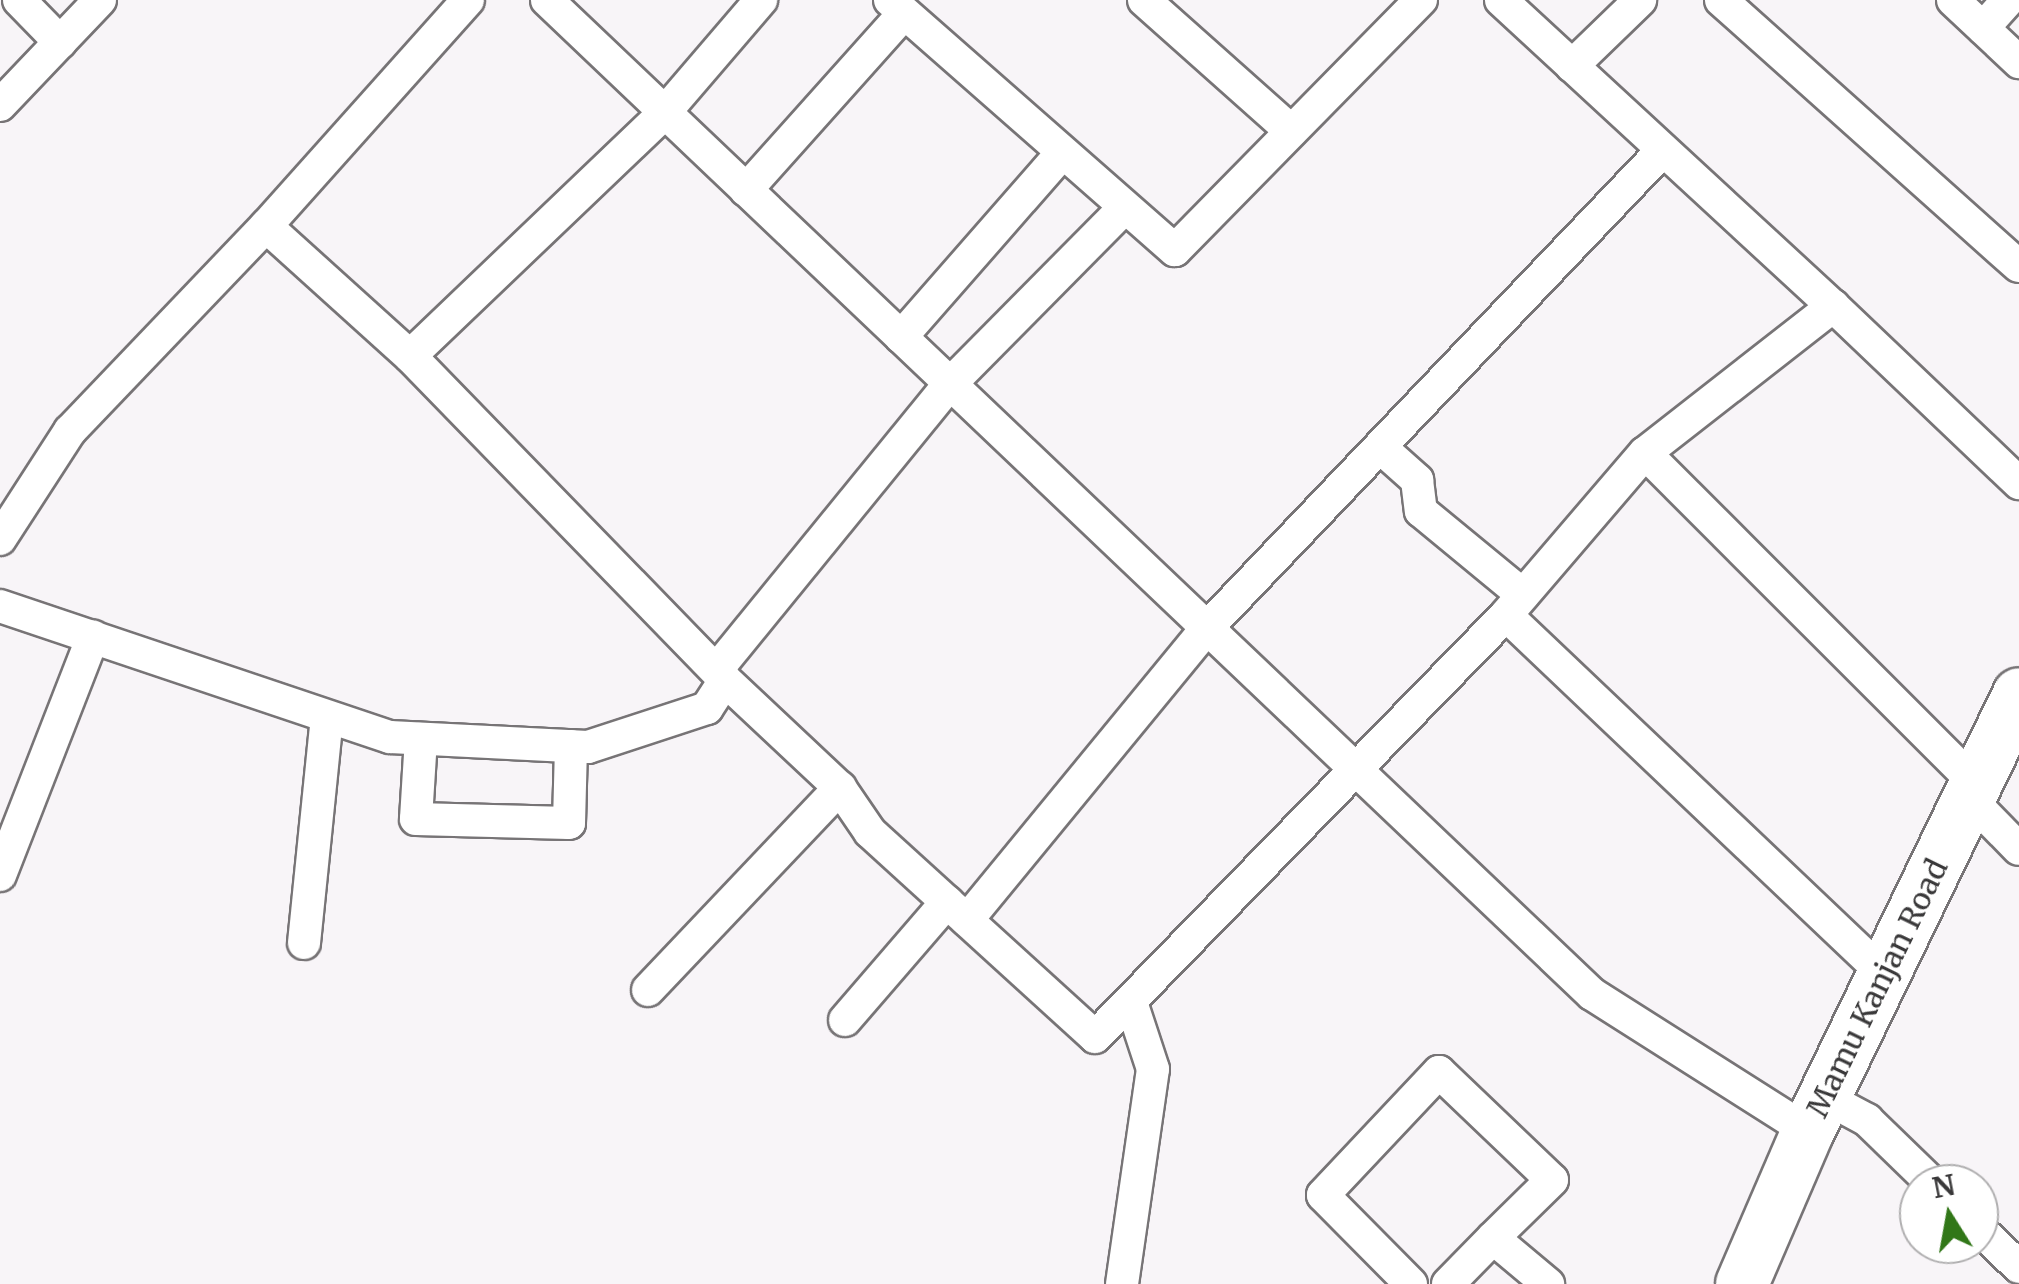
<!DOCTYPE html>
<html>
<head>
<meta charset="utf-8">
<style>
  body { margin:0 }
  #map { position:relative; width:2019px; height:1284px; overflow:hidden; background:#f8f5f8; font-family:Merriweather,serif }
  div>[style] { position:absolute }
  .roads { filter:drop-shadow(2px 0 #777476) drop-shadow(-2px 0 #777476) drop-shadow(0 2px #777476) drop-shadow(0 -2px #777476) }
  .street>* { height:32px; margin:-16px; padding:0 16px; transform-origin:16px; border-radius:16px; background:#fff }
  .primary>* { height:52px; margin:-26px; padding:0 26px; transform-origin:26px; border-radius:26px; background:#fff }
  span { translate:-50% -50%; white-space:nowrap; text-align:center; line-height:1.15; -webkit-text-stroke:10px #fff; paint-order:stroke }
  .street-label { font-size:30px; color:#393839 }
  .north { position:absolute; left:1899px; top:1164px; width:100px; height:100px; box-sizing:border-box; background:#fff; border:2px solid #b0afb0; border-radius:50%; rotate:349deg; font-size:28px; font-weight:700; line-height:40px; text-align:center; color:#393839 }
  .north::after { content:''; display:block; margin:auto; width:35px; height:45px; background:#317718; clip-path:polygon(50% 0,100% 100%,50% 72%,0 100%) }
</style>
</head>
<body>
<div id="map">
  <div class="roads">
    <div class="street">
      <i style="left:19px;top:0;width:59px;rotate:45.7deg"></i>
      <i style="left:547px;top:0;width:1442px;rotate:43.57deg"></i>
      <i style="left:1592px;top:994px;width:256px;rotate:32.4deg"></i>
      <i style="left:890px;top:0;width:379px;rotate:41.3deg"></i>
      <i style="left:1175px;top:250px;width:351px;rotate:-45.5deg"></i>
      <i style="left:1144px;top:0;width:197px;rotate:41.7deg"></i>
      <i style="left:1501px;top:0;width:452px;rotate:42.7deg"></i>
      <i style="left:1721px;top:0;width:399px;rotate:41.8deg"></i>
      <i style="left:1953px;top:0;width:91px;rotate:43.2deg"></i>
      <i style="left:1983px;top:28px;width:38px;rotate:-48deg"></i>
      <i style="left:1572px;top:66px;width:95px;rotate:-44.1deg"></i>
      <i style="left:0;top:105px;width:145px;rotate:-46.4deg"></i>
      <i style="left:746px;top:190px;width:237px;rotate:-48.2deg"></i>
      <i style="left:266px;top:226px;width:194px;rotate:42.1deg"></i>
      <i style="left:410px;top:356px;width:452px;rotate:45.8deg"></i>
      <i style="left:725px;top:680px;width:158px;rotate:43.2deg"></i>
      <i style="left:840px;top:788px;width:53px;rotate:55.7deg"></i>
      <i style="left:870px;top:832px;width:304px;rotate:42.3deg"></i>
      <i style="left:1095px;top:1037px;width:589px;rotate:-45.76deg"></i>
      <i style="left:1506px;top:615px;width:213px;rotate:-49.4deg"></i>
      <i style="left:1645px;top:453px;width:239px;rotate:-38deg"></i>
      <i style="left:1833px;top:306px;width:257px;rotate:43.6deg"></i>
      <i style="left:901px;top:337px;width:243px;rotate:-48.8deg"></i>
      <i style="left:410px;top:356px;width:353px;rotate:-43.7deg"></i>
      <i style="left:665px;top:112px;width:148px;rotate:-49.4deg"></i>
      <i style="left:1380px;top:447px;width:50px;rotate:41.7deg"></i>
      <i style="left:1417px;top:480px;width:31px;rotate:83deg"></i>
      <i style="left:1421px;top:511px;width:132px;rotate:39.5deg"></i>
      <i style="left:1645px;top:453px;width:468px;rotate:45deg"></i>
      <i style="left:0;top:539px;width:129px;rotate:-57.1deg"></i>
      <i style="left:70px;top:431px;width:284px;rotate:-46.3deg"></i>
      <i style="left:266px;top:226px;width:303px;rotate:-48.2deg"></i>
      <i style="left:0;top:606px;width:411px;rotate:18.6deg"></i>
      <i style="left:390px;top:737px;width:198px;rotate:2.9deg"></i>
      <i style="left:588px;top:747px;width:125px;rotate:-18.1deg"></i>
      <i style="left:707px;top:708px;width:33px;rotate:-57deg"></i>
      <i style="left:725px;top:680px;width:14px;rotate:-120deg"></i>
      <i style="left:718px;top:668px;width:367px;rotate:-50.8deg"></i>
      <i style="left:950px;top:384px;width:246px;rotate:-45.3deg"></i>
      <i style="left:1506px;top:615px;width:523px;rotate:43.53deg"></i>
      <i style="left:421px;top:739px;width:80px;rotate:93.6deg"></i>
      <i style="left:416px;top:819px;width:153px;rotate:1.5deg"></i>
      <i style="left:569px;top:823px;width:77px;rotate:-88.5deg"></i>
      <i style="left:1969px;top:798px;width:71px;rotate:45.6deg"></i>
      <i style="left:0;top:875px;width:256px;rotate:-68.7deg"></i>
      <i style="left:967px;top:920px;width:377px;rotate:-50.6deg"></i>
      <i style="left:1206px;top:629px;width:662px;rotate:-46.35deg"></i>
      <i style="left:304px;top:943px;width:226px;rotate:-84.2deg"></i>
      <i style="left:648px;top:990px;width:279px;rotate:-46.5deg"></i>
      <i style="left:845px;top:1020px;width:156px;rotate:-49.2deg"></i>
      <i style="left:1826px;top:1098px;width:47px;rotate:28.2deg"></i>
      <i style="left:1867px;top:1120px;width:92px;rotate:44.1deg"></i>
      <i style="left:1979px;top:1229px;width:55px;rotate:43.5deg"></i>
      <i style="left:1122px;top:1284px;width:217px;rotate:-81.8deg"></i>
      <i style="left:1153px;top:1069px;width:71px;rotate:-108.2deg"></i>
      <i style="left:1411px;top:1284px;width:125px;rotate:-134.7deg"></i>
      <i style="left:1323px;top:1195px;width:169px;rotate:-46.7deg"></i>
      <i style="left:1439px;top:1072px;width:156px;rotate:43.7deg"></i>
      <i style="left:1552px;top:1180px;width:83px;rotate:135.5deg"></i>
      <i style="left:1448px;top:1284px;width:64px;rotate:-45.6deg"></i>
      <i style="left:1493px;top:1238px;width:72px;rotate:39.9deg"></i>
    </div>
    <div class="primary">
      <i style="left:1742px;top:1284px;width:167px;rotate:-66.7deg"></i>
      <i style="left:1808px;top:1131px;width:485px;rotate:-64.2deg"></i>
    </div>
  </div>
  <div class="street-label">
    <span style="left:1877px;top:988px;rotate:-64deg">Mamu Kanjan Road</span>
  </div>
  <div class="north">N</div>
</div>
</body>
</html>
